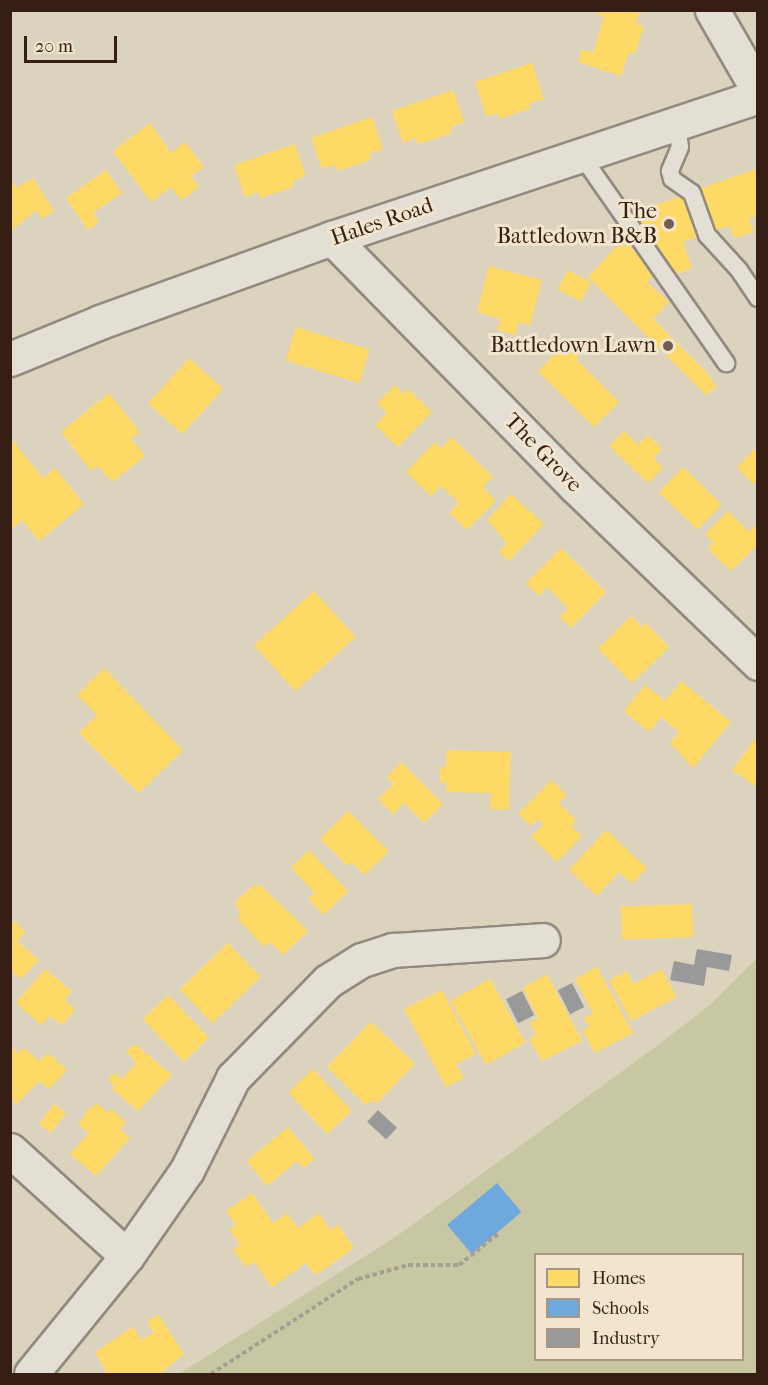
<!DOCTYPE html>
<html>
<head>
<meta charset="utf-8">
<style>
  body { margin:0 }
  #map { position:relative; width:768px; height:1385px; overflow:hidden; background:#dcd3bf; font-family:"IM FELL French Canon",serif }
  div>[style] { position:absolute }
  .green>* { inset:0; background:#c8c7a3 }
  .homes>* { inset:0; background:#ffd966; transform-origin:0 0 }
  .schools>* { inset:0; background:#6fa8dc; transform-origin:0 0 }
  .industry>* { inset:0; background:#999; transform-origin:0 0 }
  .path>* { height:4px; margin-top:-2px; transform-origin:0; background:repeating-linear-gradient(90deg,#a59e95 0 4.5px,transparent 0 7.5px) }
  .roads { filter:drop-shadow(2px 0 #928a7e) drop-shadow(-2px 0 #928a7e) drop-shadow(0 2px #928a7e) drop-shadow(0 -2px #928a7e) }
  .service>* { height:16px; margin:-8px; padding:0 8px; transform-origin:8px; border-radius:8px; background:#e4dfd5 }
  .minor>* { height:33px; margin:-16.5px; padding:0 16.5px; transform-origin:16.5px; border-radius:16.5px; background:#e4dfd5 }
  .secondary>* { height:33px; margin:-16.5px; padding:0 16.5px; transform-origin:16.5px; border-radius:16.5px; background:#e4dfd5 }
  .dots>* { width:16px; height:16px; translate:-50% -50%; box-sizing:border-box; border:3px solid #f1e6cd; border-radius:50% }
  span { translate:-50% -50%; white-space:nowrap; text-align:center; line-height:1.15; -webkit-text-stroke:6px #f1e6cd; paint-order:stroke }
  .poi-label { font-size:22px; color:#361e14 }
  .right { translate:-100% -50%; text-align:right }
  .street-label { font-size:22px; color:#361e14 }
  .frame { position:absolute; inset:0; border:12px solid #361e14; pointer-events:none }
  .legend { position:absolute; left:534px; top:1253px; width:210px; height:108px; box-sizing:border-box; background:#f1e6cd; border:2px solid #a69683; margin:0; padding:8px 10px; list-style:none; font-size:18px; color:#361e14 }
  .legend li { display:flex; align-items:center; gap:12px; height:30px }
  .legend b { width:30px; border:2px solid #a69683 }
  .scale { position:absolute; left:24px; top:36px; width:93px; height:27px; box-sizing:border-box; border:3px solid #361e14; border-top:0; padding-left:8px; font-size:18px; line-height:21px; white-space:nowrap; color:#361e14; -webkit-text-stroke:4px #f1e6cd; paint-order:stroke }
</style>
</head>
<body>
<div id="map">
  <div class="green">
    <i style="clip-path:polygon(evenodd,757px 958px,757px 1374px,179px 1374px,397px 1236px,658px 1045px,710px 1005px,757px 958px,536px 1254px,742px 1254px,742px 1360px,536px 1360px,536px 1254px)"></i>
  </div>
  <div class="homes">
    <i style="clip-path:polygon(592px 10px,640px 10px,636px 24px,644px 26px,635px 54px,629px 52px,621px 76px,578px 62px,582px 49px,593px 53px,604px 17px)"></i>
    <i style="clip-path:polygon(532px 63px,544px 99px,529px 103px,531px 108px,499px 119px,497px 113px,486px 116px,475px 82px)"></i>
    <i style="clip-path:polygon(453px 90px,464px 122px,450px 127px,452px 133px,418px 144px,416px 138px,403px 143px,392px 111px)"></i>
    <i style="clip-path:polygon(372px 117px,383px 149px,369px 154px,371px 160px,338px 171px,335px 165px,322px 169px,311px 138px)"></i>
    <i style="clip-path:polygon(150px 123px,171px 153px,185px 142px,204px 167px,191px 176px,199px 187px,181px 200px,171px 187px,151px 202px,113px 151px)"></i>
    <i style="clip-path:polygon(295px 144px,306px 176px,292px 181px,294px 187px,260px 198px,258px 192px,245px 197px,234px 165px)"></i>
    <i style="clip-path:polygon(755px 169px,758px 216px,749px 218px,754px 232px,735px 238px,729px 226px,714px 230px,699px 189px)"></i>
    <i style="clip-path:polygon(106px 170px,122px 193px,93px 213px,99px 222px,88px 230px,66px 198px)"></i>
    <i style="clip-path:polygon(33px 178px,54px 211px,42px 219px,36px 210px,10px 232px,10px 179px,17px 188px)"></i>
    <i style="clip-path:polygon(687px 194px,702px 235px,683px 242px,692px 268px,670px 276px,661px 249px,652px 253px,637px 212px)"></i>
    <i style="clip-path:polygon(628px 243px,653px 276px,647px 282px,669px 302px,653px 319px,706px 372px,717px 387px,706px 395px,588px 277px,615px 248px)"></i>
    <i style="clip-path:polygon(489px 266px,542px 280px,530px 325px,519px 322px,516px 335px,497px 330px,501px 319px,477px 312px)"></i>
    <i style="left:568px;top:270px;width:26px;height:22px;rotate:28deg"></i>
    <i style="left:296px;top:327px;width:77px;height:35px;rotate:17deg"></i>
    <i style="clip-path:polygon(566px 343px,579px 356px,576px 359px,619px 402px,594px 427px,538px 371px)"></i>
    <i style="left:189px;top:358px;width:46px;height:61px;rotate:42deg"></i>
    <i style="clip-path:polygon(395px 385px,404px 394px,408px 389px,432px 412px,398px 447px,375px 425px,387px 413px,377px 403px)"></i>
    <i style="clip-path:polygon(109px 393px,140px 432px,131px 439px,145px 456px,112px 482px,98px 466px,91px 471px,61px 432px)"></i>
    <i style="clip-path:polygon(624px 431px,638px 445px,648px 435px,662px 449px,654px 458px,663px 468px,648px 483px,609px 446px)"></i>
    <i style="clip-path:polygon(10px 437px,43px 478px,55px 468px,84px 504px,39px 541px,22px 520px,10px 530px)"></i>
    <i style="clip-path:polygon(452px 437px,493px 477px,483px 487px,496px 501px,467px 530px,449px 513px,459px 503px,441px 486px,431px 496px,406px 472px,435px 442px,441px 448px)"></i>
    <i style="clip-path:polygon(756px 448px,758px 479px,753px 484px,737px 467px)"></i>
    <i style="left:683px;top:467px;width:54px;height:35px;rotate:44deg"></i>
    <i style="clip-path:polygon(511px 494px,544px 524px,509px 561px,499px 552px,507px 543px,487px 520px)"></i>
    <i style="clip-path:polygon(728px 511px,749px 532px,758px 524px,758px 544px,731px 571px,708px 549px,714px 543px,705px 534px)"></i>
    <i style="clip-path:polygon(561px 548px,606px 592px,571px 628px,560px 617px,568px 608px,547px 587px,539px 596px,526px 583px)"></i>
    <i style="left:314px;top:591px;width:62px;height:81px;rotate:48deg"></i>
    <i style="clip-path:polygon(631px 616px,642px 627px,646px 623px,669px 647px,632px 683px,598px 649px)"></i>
    <i style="clip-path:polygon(104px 668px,183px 750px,139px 793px,79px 733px,97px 715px,77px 695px)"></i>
    <i style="clip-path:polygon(681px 681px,731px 722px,693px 768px,670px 743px,679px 732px,661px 717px,649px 732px,624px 711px,645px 685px,665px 701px)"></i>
    <i style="clip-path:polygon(758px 735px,758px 788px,732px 770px)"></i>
    <i style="clip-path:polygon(447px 750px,511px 752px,509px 810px,490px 809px,491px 793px,446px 792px,447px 783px,440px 782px,440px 767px,446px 767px)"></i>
    <i style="clip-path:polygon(401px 762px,443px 804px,424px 823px,404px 803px,393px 814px,378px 799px,394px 784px,387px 777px)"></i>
    <i style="clip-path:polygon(551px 780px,567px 795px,559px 803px,577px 821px,571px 826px,582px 836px,557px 862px,531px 837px,543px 825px,538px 819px,531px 826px,518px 814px)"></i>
    <i style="clip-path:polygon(348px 811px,389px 851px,365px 875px,352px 863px,348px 866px,320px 839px)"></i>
    <i style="clip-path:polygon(606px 830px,647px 868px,632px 884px,619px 872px,597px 896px,569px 870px)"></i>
    <i style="clip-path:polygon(309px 850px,348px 891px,324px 915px,308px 899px,315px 893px,291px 868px)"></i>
    <i style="clip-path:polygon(260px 885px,308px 931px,283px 955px,270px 942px,264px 947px,237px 918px,241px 914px,235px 902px,253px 886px)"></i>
    <i style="left:692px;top:904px;width:33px;height:71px;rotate:88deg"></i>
    <i style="clip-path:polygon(14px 921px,25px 932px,17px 941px,39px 960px,21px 979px,10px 970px,10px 926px)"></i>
    <i style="left:228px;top:943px;width:47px;height:67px;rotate:46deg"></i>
    <i style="clip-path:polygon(597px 967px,633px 1033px,595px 1053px,582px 1030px,589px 1027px,584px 1018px,593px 1013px,575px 979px)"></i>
    <i style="clip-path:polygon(45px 969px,72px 991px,65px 1000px,75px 1010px,62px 1025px,50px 1016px,41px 1025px,16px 1003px)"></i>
    <i style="clip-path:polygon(661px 969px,677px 997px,631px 1021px,609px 980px,627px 971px,633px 984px)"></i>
    <i style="clip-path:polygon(547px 974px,582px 1041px,542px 1061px,529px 1039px,536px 1035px,530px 1023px,538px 1019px,523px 988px)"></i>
    <i style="left:490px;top:979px;width:73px;height:45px;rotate:61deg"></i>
    <i style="clip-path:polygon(442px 990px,476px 1054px,456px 1064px,464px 1078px,446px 1087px,404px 1009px)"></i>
    <i style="left:168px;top:995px;width:59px;height:35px;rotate:46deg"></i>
    <i style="clip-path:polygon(371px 1022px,415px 1064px,376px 1104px,372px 1100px,366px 1105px,327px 1067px)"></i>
    <i style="clip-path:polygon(135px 1044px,172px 1075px,138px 1111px,112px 1089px,114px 1085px,108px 1079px,114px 1073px,121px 1079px,137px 1063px,126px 1051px)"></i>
    <i style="clip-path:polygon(10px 1046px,19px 1053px,24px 1048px,39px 1061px,48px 1053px,67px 1070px,49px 1089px,39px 1081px,17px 1104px,10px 1098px)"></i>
    <i style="left:313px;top:1069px;width:57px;height:34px;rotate:47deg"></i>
    <i style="left:54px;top:1104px;width:15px;height:25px;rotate:37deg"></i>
    <i style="clip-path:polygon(98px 1104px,108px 1113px,111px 1109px,126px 1122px,120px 1129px,130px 1138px,96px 1176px,70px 1154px,89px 1133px,78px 1125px,90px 1107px)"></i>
    <i style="clip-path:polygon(288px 1127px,315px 1159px,303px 1168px,297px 1161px,267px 1186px,247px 1161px)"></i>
    <i style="clip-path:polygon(252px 1193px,273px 1223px,287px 1213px,298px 1228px,319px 1213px,330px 1230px,338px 1225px,354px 1248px,316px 1275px,306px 1263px,272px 1287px,254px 1262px,246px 1267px,233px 1250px,240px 1244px,229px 1230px,236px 1225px,226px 1211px)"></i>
    <i style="clip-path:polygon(158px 1314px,184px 1354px,162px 1372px,164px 1374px,101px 1374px,106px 1371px,95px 1352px,133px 1327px,142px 1340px,154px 1332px,147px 1322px)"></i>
  </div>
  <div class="schools">
    <i style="left:497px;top:1183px;width:38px;height:65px;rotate:50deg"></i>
  </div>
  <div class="industry">
    <i style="clip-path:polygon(697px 949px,732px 955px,729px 971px,707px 967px,704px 986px,670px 980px,674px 961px,694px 965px)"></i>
    <i style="left:572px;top:983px;width:27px;height:16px;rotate:63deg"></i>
    <i style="left:522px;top:991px;width:27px;height:18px;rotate:63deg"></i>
    <i style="left:378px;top:1110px;width:26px;height:16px;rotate:43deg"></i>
  </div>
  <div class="path">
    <i style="left:211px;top:1374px;width:175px;rotate:-32.9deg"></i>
    <i style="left:358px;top:1279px;width:52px;rotate:-15.6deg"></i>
    <i style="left:408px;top:1265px;width:51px"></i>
    <i style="left:459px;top:1265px;width:50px;rotate:-38.5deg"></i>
  </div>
  <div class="roads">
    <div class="service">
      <i style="left:677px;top:123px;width:24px;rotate:83deg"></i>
      <i style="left:680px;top:147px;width:26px;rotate:113deg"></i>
      <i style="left:670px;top:171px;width:8px;rotate:76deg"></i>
      <i style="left:672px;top:179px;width:24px;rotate:35deg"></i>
      <i style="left:692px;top:193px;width:45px;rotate:70.3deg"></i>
      <i style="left:707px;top:235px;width:47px;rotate:47.6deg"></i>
      <i style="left:739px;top:270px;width:34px;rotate:56deg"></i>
      <i style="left:581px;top:155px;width:254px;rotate:55.1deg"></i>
    </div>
    <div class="minor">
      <i style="left:712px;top:10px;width:92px;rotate:60.1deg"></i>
      <i style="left:332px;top:238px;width:347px;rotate:45.6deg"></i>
      <i style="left:575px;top:486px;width:255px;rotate:44deg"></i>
      <i style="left:10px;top:1150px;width:158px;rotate:42.2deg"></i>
      <i style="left:31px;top:1374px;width:152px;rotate:-50.9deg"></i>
      <i style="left:127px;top:1256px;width:105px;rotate:-55.1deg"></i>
      <i style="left:187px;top:1170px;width:103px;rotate:-63.4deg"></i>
      <i style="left:233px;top:1078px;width:136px;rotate:-45.6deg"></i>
      <i style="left:328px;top:981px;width:40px;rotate:-32deg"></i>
      <i style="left:362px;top:960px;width:33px;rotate:-18deg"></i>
      <i style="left:393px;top:950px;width:150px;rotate:-3.8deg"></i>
    </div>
    <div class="secondary">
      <i style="left:10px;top:359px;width:97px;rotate:-22.3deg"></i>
      <i style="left:100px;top:322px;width:247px;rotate:-19.9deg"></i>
      <i style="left:332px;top:238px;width:449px;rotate:-18.4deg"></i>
    </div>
  </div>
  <div class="dots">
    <i style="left:669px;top:224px;background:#705d50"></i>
    <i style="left:668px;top:346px;background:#705d50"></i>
  </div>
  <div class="poi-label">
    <span class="right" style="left:657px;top:224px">The<br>Battledown B&amp;B</span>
    <span class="right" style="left:656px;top:346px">Battledown Lawn</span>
  </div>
  <div class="street-label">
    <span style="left:382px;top:222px;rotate:-19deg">Hales Road</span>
    <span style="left:543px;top:453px;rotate:46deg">The Grove</span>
  </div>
  <div class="frame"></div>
  <ul class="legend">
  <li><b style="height:16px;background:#ffd966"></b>Homes</li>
  <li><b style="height:16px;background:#6fa8dc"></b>Schools</li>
  <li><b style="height:16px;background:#999"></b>Industry</li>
  </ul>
  <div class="scale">20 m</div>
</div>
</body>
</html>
